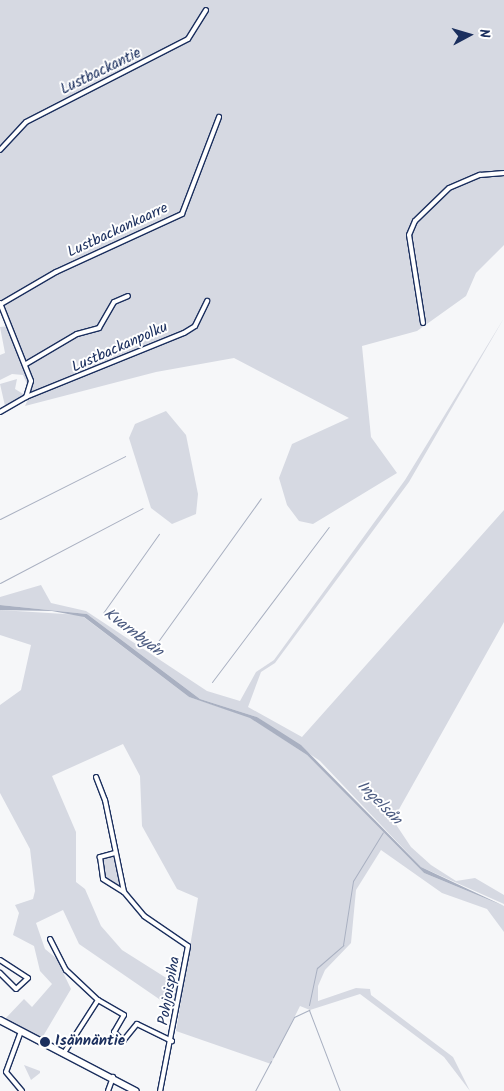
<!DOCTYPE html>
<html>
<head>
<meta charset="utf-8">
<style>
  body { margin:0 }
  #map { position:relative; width:504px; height:1091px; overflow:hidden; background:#f6f7f9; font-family:Kalam,sans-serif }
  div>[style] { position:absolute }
  .green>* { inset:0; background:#d6d9e2 }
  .water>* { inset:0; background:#a9b0c1 }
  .stream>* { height:1px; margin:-0.5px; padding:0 0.5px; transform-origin:0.5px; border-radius:0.5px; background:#a9b0c1 }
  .roads { filter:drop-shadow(1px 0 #1b2f5e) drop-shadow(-1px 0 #1b2f5e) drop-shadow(0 1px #1b2f5e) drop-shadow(0 -1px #1b2f5e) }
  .street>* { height:4px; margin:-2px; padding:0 2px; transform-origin:2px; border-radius:2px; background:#fff }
  .secondary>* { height:5.5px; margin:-2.75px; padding:0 2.75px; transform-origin:2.75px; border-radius:2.75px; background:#fff }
  .dots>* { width:14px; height:14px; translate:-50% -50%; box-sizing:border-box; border:2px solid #fff; border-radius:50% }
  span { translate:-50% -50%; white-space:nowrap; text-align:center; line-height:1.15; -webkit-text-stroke:4px #fff; paint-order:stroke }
  .street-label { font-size:15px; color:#1b2f5e }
  .poi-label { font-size:15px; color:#1b2f5e; font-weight:700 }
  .left { translate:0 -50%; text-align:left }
  .water-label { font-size:16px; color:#4d5c81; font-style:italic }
  .north { position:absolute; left:444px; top:10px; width:50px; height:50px; -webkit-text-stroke:4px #fff; paint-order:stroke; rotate:84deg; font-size:14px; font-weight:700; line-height:20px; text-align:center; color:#1b2f5e }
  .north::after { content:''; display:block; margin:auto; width:18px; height:22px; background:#1b2f5e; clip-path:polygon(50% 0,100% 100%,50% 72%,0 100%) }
</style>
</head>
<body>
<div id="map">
  <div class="green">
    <i style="clip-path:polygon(0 0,504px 0,504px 245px,476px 273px,466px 296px,417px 331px,362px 346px,371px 437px,397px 473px,313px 524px,299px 521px,287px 505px,279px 478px,292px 444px,349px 418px,234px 358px,156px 372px,25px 406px,31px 393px,23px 375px,12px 374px,0 380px,0 355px,5px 353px,0 327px,10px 326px,0 300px)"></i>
    <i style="clip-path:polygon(504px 318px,409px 482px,275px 663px,261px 672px,248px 707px,302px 737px,504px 510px,504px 622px,393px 820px,411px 847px,431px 865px,456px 881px,475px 878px,504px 895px,504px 904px,421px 867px,320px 761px,257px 717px,200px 699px,87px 614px,0 605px,0 597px,41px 585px,51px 603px,86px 611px,207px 691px,240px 701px,256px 672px,274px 660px,405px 480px)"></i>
    <i style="clip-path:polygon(17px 379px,15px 389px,25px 395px,5px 406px,0 384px)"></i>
    <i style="clip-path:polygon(166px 411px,186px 435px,198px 494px,196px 514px,172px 524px,151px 508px,129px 438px,135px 424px)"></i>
    <i style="clip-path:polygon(0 610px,81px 615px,189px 697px,250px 717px,307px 755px,424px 873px,504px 906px,504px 932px,487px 909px,442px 893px,381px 850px,356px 890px,351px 943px,325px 970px,318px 986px,318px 1001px,356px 988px,370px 989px,371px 995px,453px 1057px,470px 1091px,444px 1057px,360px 994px,310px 1010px,300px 1006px,271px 1064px,176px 1031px,198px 898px,177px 889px,142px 826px,140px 776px,123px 744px,52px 776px,76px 832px,76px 882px,85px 889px,101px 926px,122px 950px,179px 986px,175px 1010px,79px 944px,63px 910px,36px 923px,45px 949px,56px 958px,71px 989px,42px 1038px,5px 1019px,24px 999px,32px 1007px,52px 984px,40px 971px,34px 946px,13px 935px,19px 913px,15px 905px,33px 899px,35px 891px,30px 849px,0 793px,0 705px,21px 690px,31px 645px,0 635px)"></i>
    <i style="clip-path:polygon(114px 856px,121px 886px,118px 888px,105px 879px,101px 860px)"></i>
    <i style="clip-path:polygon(24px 1065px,40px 1071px,40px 1073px,31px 1080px)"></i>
  </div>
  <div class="water">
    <i style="clip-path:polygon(0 605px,87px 614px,200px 699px,257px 717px,301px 745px,421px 867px,504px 906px,424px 873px,307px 755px,250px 718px,189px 697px,84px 617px,52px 611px,0 610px)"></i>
  </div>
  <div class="stream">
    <i style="left:0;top:519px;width:140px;rotate:-26.7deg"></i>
    <i style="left:0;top:583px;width:161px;rotate:-27.7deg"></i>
    <i style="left:103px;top:613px;width:97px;rotate:-54.7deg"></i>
    <i style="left:154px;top:647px;width:183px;rotate:-54.3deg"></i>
    <i style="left:212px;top:682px;width:194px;rotate:-53deg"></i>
    <i style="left:309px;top:1005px;width:38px;rotate:-78deg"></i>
    <i style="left:317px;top:968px;width:35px;rotate:-41deg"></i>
    <i style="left:343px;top:945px;width:65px;rotate:-81.1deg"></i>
    <i style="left:353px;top:881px;width:57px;rotate:-58.5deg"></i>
    <i style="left:273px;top:1057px;width:45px;rotate:-62.3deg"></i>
    <i style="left:294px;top:1017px;width:17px;rotate:-25deg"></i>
    <i style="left:309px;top:1010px;width:87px;rotate:69.1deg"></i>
    <i style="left:255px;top:1091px;width:34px;rotate:-62deg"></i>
  </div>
  <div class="roads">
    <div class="street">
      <i style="left:0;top:150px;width:38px;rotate:-47deg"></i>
      <i style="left:26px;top:122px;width:182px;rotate:-27.1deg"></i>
      <i style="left:188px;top:39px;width:34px;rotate:-58deg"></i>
      <i style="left:0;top:303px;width:84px;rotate:68.3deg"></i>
      <i style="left:31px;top:381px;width:17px;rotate:107deg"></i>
      <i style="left:26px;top:397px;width:30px;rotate:150deg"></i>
      <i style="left:1px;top:304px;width:64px;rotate:-30.2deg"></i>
      <i style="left:56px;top:272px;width:139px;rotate:-24.7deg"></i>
      <i style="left:182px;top:214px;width:104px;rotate:-69.1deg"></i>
      <i style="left:423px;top:323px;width:89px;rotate:-99deg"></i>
      <i style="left:409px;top:235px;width:15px;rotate:-67deg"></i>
      <i style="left:415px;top:221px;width:47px;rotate:-44.1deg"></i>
      <i style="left:449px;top:188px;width:34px;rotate:-23deg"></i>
      <i style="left:480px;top:175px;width:24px;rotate:-5deg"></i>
      <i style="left:26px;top:364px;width:59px;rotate:-30.5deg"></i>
      <i style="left:77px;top:334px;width:23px;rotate:-15deg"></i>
      <i style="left:99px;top:328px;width:30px;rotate:-60deg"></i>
      <i style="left:114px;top:302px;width:15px;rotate:-23deg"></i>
      <i style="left:26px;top:397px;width:170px;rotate:-22.1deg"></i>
      <i style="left:184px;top:333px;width:13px;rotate:-32deg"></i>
      <i style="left:195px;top:326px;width:28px;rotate:-64deg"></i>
      <i style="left:96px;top:777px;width:25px;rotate:69deg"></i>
      <i style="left:105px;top:800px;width:94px;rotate:78.3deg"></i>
      <i style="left:124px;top:892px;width:31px;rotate:50deg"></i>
      <i style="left:144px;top:916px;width:53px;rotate:34.3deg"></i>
      <i style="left:188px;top:946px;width:148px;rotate:100.9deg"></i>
      <i style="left:115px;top:853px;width:16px;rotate:165deg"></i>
      <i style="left:100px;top:857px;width:22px;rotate:82deg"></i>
      <i style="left:103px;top:879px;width:25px;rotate:32deg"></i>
      <i style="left:50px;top:939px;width:35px;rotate:63deg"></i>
      <i style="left:66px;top:970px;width:44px;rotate:43.2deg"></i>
      <i style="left:98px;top:1000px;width:63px;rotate:122.7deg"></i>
      <i style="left:0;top:960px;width:33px;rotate:33deg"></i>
      <i style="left:28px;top:978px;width:16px;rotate:137deg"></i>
      <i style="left:16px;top:989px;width:23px;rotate:-135deg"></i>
      <i style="left:98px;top:1000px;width:30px;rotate:30deg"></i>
      <i style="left:124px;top:1015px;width:20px;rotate:120deg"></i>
      <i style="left:114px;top:1032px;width:13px;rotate:45deg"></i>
      <i style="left:123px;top:1041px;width:22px;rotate:-51deg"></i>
      <i style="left:137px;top:1024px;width:39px;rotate:26deg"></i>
      <i style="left:20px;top:1034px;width:40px;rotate:110.2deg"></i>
      <i style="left:6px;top:1072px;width:25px;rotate:50deg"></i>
      <i style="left:108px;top:1091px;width:15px;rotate:-70deg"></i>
    </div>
    <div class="secondary">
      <i style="left:0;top:1020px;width:153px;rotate:27.6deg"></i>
    </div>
  </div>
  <div class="dots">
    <i style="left:45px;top:1042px;background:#1b2f5e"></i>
  </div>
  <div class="street-label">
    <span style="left:101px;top:72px;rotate:-26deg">Lustbackantie</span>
    <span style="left:118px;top:231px;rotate:-25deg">Lustbackankaarre</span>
    <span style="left:120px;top:348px;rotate:-24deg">Lustbackanpolku</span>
    <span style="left:170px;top:991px;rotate:-80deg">Pohjoispiha</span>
  </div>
  <div class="poi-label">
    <span class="left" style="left:55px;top:1042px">Isännäntie</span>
  </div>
  <div class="water-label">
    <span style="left:133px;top:633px;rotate:37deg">Kvarnbyån</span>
    <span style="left:379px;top:803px;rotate:45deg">Ingelsån</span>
  </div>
  <div class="north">N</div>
</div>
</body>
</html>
